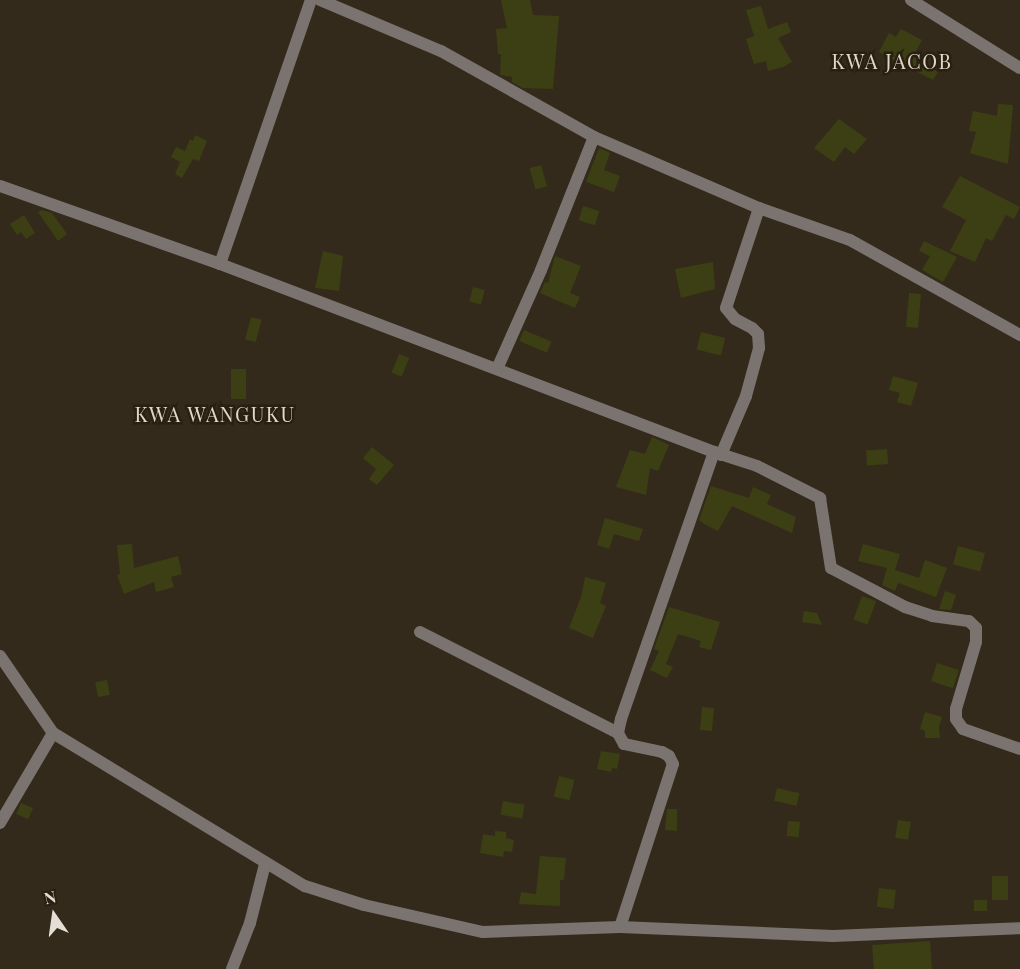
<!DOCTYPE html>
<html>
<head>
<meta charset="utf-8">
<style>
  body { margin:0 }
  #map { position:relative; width:1020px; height:969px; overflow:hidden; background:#332a1c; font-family:"Playfair Display",serif }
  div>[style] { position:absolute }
  .building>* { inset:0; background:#3c3f13; transform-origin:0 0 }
  .street>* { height:12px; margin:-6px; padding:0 6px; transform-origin:6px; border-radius:6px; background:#7b736f }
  span { translate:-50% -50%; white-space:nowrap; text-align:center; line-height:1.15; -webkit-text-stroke:5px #292013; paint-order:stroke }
  .quarter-label { font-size:20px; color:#e2d7c5; letter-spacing:1.5px }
  .north { position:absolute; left:24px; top:885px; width:60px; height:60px; -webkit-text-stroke:4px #292013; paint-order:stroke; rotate:347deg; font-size:16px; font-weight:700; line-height:24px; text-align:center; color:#e4ded5 }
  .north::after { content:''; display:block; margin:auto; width:21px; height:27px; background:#e4ded5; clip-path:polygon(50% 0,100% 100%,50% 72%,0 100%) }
</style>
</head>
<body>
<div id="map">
  <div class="building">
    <i style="clip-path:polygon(501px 0,530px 0,533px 15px,559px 16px,553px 89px,523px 88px,512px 82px,512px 77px,500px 75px,501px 54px,498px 54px,496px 29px,507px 28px)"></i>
    <i style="clip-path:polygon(761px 6px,768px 29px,787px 22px,791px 32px,778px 38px,792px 62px,783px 67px,768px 71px,766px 61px,754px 64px,746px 39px,754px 36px,746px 10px)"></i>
    <i style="clip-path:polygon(901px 29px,922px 40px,913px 57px,938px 72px,933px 80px,879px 52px,889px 33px,896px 37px)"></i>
    <i style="clip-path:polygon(998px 104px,1013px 105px,1008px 164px,970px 153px,976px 132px,969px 131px,973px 111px,997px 116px)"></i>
    <i style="clip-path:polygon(839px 119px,867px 139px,854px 154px,845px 147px,834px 162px,814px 148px)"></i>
    <i style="clip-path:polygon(195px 135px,207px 141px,199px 161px,193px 159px,182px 178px,175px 174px,180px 162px,171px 157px,176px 147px,185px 151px,190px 139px,193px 141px)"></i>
    <i style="clip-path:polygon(599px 148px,610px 153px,604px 170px,620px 176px,614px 192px,586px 182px)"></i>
    <i style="left:541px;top:165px;width:22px;height:12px;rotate:74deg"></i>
    <i style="clip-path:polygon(960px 176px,1020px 207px,1014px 219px,1006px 215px,992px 241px,986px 238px,975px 262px,950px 251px,966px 220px,942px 207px)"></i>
    <i style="left:583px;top:206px;width:17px;height:15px;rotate:17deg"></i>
    <i style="clip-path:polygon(42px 210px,52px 213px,67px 234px,58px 241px,38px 212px)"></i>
    <i style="clip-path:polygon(24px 215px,35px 233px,26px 239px,21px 232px,17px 235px,10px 224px)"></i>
    <i style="clip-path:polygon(924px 241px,957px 257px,943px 282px,922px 270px,930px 256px,919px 251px)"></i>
    <i style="clip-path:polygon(323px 251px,343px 256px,339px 291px,315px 288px)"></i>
    <i style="clip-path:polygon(555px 256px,581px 266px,570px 293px,580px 297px,575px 308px,540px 293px,545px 282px,548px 283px)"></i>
    <i style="clip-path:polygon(713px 262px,715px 289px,681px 298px,675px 269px)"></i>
    <i style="left:473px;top:287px;width:12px;height:15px;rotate:14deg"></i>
    <i style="left:909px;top:293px;width:12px;height:34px;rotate:5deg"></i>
    <i style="left:251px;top:317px;width:11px;height:23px;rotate:15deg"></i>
    <i style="left:524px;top:330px;width:30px;height:12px;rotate:23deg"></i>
    <i style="left:701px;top:332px;width:25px;height:18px;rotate:14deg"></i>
    <i style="left:399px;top:354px;width:11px;height:20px;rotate:22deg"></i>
    <i style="left:231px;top:369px;width:15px;height:30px"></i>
    <i style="clip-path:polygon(893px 376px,918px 383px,911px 406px,897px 402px,900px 393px,889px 390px)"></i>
    <i style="clip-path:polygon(652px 437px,669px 445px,658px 471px,650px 468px,646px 495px,616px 487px,630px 450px,645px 454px)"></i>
    <i style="clip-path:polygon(372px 447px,394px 465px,377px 485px,369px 479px,376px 469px,363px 458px)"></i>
    <i style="left:887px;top:449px;width:15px;height:21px;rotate:86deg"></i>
    <i style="clip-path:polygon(711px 486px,749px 498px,753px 487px,771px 495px,767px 504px,796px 517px,792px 533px,732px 506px,718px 531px,706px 525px,699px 520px)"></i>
    <i style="clip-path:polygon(605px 518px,643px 529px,639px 541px,614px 534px,609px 549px,597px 545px)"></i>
    <i style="clip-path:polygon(132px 544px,134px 568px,178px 556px,182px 574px,171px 577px,174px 587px,156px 592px,154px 582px,124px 594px,117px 575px,120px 574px,117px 545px)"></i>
    <i style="clip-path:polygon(863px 544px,900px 554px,895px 570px,919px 578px,925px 560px,947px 568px,936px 597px,898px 583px,895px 591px,882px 585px,887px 568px,858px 561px)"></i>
    <i style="left:958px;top:546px;width:28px;height:19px;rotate:15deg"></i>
    <i style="clip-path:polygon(585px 577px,606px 583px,600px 603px,606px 606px,593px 638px,569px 628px,581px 597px)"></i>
    <i style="clip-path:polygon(945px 591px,956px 595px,951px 610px,939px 609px)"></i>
    <i style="left:862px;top:596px;width:15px;height:25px;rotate:20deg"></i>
    <i style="clip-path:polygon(669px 607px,720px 622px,711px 650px,699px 647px,701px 641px,678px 634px,666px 664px,673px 667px,667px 678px,650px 670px,659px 651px,654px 649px)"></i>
    <i style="clip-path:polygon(804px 611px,817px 613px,822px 625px,802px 622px)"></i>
    <i style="left:937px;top:663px;width:23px;height:19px;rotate:18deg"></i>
    <i style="left:107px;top:680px;width:15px;height:12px;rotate:79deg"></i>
    <i style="left:702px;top:707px;width:12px;height:23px;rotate:5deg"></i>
    <i style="clip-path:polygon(925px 712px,942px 717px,939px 727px,940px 738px,925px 738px,925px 731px,920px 729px)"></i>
    <i style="clip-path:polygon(601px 751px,620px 754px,617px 769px,612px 768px,611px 772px,597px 769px)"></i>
    <i style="left:559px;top:776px;width:16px;height:21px;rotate:14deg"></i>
    <i style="left:777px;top:788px;width:23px;height:13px;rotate:13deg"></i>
    <i style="left:503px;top:801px;width:22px;height:14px;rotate:10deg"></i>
    <i style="left:21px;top:803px;width:13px;height:12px;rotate:23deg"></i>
    <i style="clip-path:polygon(667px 809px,677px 809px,677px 831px,665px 830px)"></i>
    <i style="left:898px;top:820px;width:13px;height:18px;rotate:9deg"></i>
    <i style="left:788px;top:821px;width:12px;height:15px;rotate:5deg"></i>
    <i style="clip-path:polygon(495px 831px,506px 832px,506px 838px,514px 840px,512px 852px,504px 851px,503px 857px,480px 853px,483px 834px,495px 836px)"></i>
    <i style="clip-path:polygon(540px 856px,566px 858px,564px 880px,560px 880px,560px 906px,519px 904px,521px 892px,536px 894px)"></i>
    <i style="left:1008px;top:876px;width:24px;height:16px;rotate:90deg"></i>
    <i style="left:879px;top:888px;width:17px;height:19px;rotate:7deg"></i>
    <i style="left:974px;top:900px;width:13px;height:11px"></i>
    <i style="left:930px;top:941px;width:28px;height:58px;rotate:86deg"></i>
  </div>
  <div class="street">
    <i style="left:320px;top:0;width:131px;rotate:22.9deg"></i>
    <i style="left:441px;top:51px;width:176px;rotate:29.3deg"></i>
    <i style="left:594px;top:137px;width:180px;rotate:23.3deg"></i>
    <i style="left:759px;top:208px;width:96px;rotate:19.4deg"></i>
    <i style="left:850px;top:240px;width:195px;rotate:29.2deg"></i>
    <i style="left:911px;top:0;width:128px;rotate:32deg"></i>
    <i style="left:0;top:186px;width:233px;rotate:19.5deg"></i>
    <i style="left:220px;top:264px;width:529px;rotate:20.84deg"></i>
    <i style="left:714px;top:452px;width:45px;rotate:18deg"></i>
    <i style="left:757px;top:466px;width:71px;rotate:26.9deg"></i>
    <i style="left:820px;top:498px;width:71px;rotate:81.1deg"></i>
    <i style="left:831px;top:568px;width:84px;rotate:27.8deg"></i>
    <i style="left:905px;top:607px;width:28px;rotate:18deg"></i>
    <i style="left:932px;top:616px;width:37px;rotate:8deg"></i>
    <i style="left:969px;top:621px;width:10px;rotate:45deg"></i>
    <i style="left:976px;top:628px;width:14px;rotate:90deg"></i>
    <i style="left:976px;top:642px;width:70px;rotate:106.6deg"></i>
    <i style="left:956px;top:709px;width:10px;rotate:90deg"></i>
    <i style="left:956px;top:719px;width:12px;rotate:55deg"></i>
    <i style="left:963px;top:729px;width:60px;rotate:19.3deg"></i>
    <i style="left:220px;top:264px;width:279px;rotate:-71deg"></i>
    <i style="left:497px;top:369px;width:108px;rotate:-66deg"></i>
    <i style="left:541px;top:270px;width:143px;rotate:-68.3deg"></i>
    <i style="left:721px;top:455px;width:64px;rotate:-67deg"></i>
    <i style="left:746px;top:396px;width:50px;rotate:-74.8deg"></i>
    <i style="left:759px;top:348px;width:14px;rotate:-94deg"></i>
    <i style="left:758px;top:334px;width:8px;rotate:-135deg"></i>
    <i style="left:752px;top:328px;width:19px;rotate:-152deg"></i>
    <i style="left:735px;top:319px;width:14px;rotate:-129deg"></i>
    <i style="left:726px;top:308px;width:105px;rotate:-71.7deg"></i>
    <i style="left:420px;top:632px;width:222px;rotate:27deg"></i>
    <i style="left:0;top:656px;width:93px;rotate:55.5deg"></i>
    <i style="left:53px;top:733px;width:295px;rotate:31.3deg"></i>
    <i style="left:305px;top:886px;width:62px;rotate:17.9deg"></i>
    <i style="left:364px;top:905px;width:122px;rotate:12.8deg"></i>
    <i style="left:483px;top:932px;width:137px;rotate:-2.1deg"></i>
    <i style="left:620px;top:927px;width:213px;rotate:2.4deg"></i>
    <i style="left:833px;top:936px;width:187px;rotate:-2.4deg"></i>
    <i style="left:0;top:823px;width:104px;rotate:-59.5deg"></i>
    <i style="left:620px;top:927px;width:171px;rotate:-72deg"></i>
    <i style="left:673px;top:764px;width:9px;rotate:-117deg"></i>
    <i style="left:669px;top:756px;width:8px;rotate:-150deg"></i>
    <i style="left:662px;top:752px;width:39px;rotate:-168deg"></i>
    <i style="left:624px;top:744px;width:13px;rotate:-119deg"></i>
    <i style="left:618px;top:733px;width:14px;rotate:-78deg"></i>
    <i style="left:621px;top:719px;width:283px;rotate:-70.8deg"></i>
    <i style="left:232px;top:969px;width:49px;rotate:-68.6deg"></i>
    <i style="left:250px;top:923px;width:61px;rotate:-75.7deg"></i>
  </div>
  <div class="quarter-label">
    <span style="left:892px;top:60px">KWA JACOB</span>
    <span style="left:215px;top:413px">KWA WANGUKU</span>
  </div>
  <div class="north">N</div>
</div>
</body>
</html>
